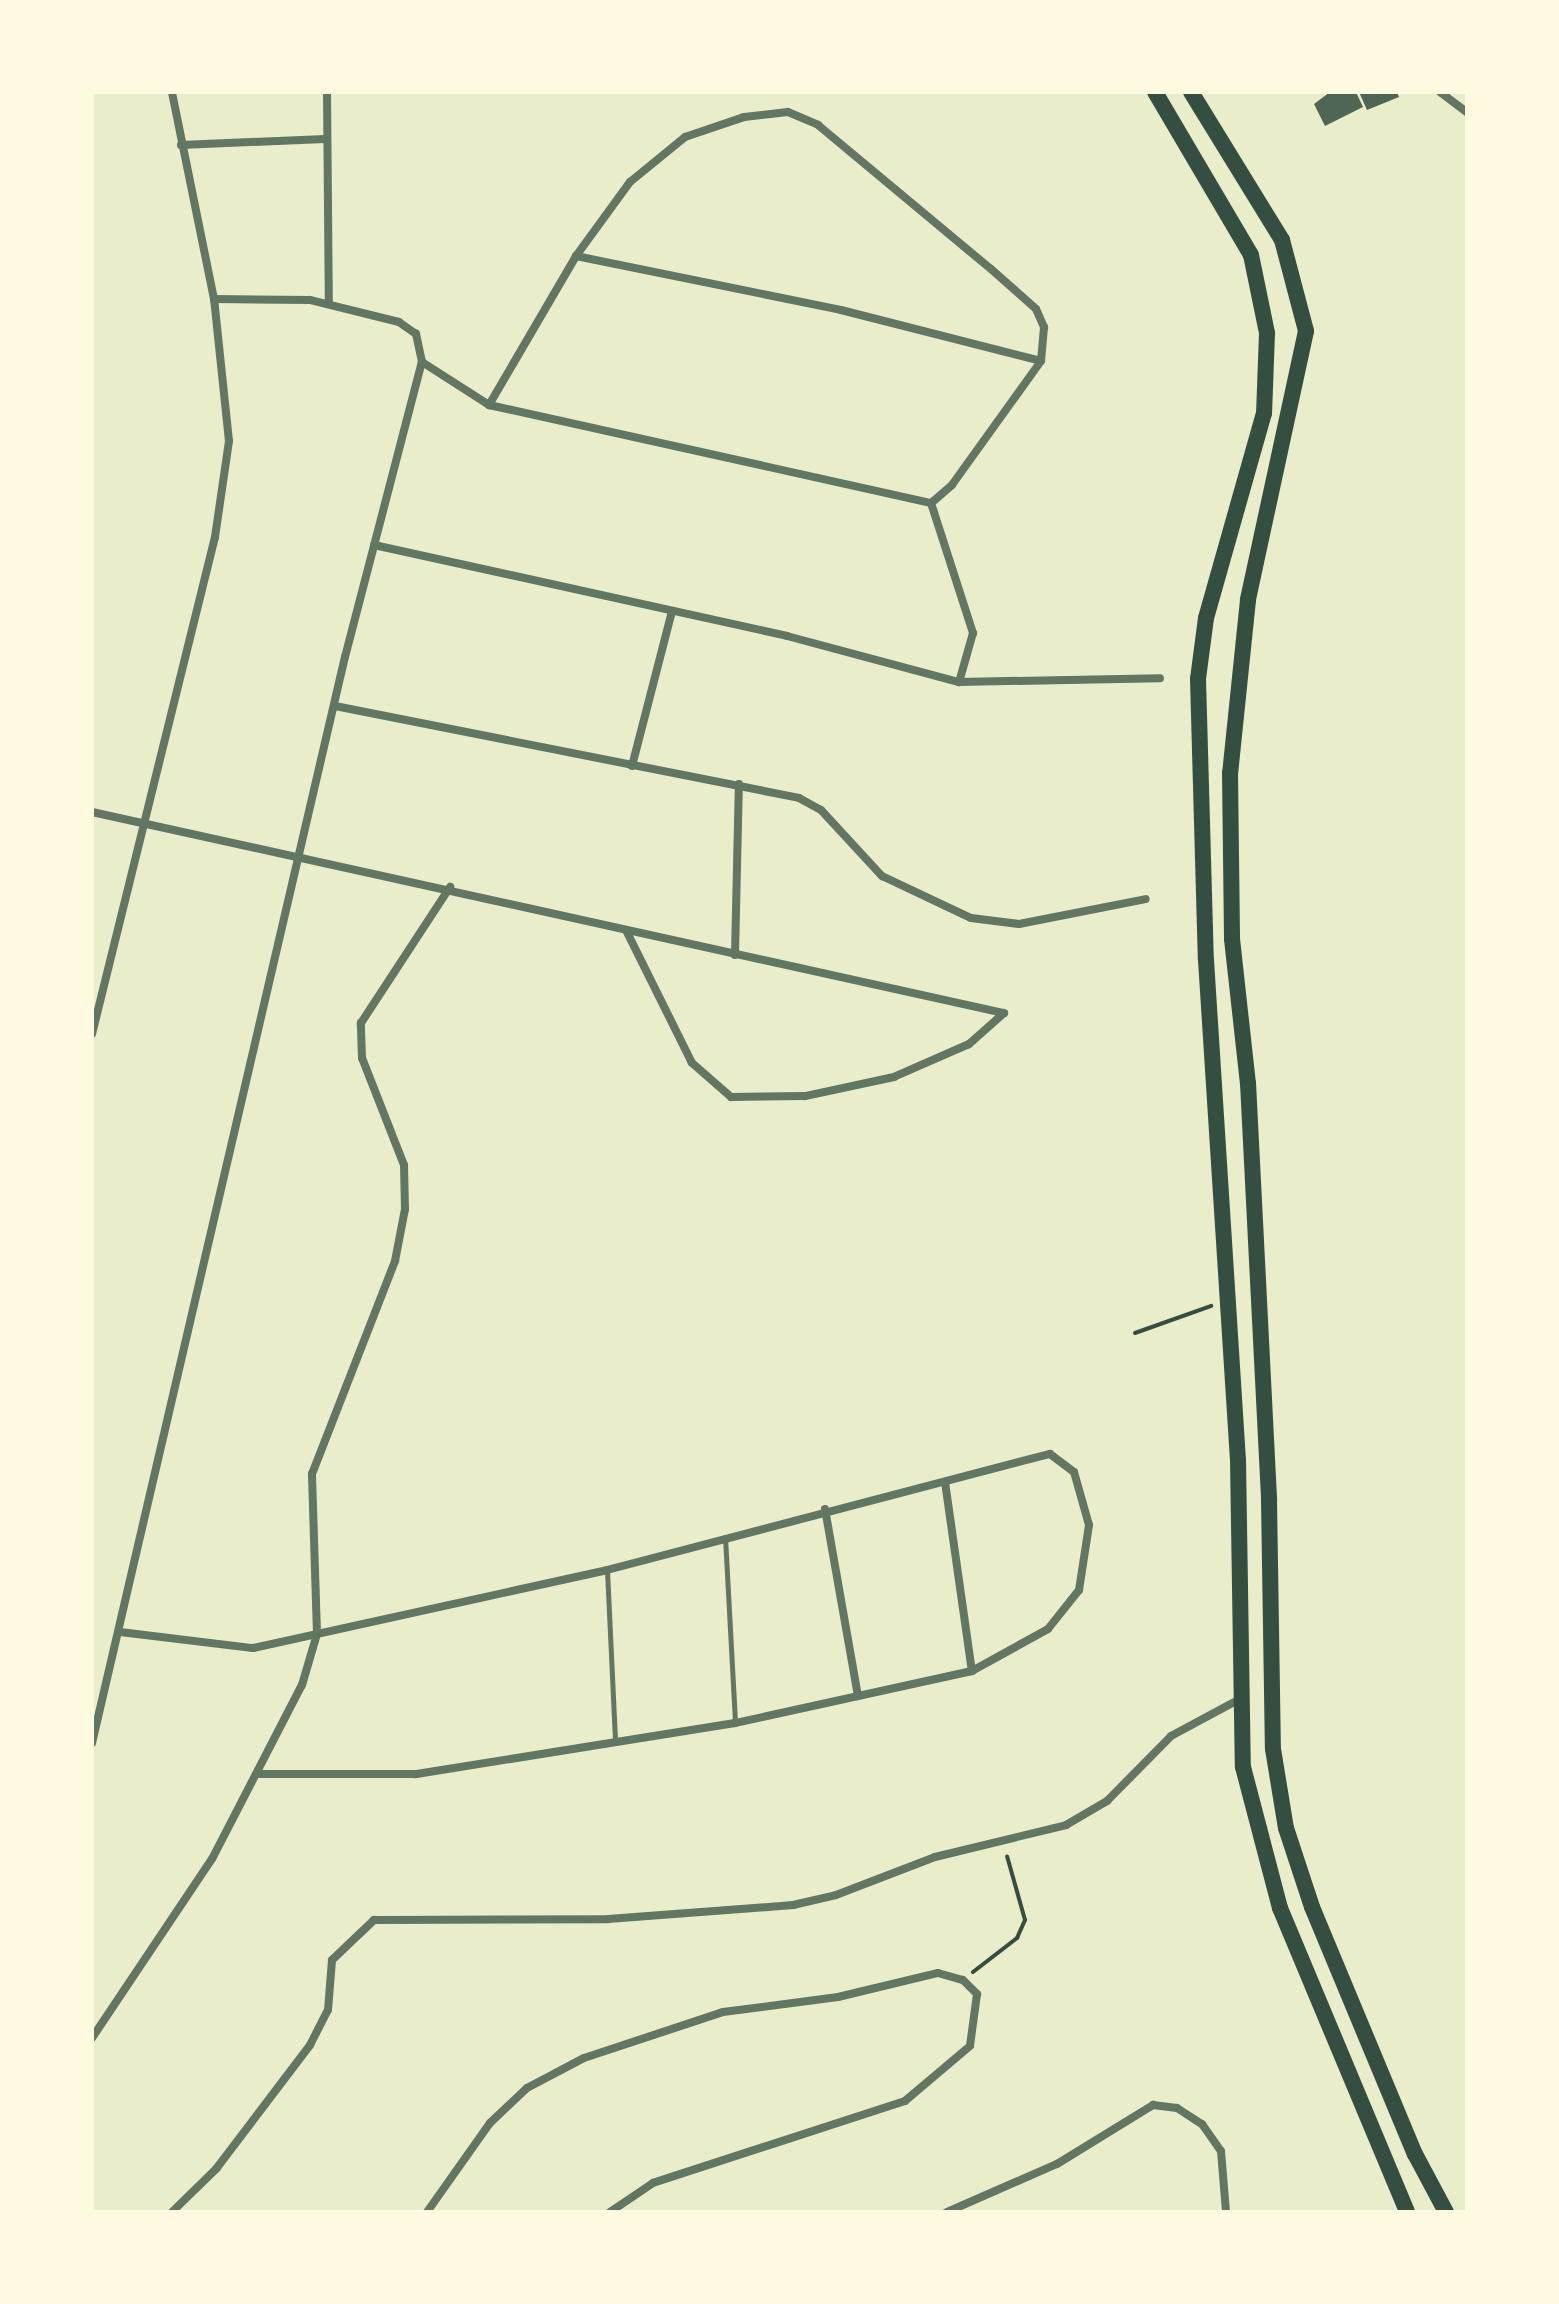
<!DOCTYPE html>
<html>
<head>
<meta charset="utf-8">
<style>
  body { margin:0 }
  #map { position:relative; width:1559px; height:2304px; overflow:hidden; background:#e9edc9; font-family:Rubik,sans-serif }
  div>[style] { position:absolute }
  .building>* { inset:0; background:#4f6655 }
  .path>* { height:4px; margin:-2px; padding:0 2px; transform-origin:2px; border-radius:2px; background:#344e41 }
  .service>* { height:5px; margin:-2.5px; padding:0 2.5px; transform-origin:2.5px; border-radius:2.5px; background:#617663 }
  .minor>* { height:8px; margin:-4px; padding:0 4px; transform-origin:4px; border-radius:4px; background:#617663 }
  .secondary>* { height:16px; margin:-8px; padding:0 8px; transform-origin:8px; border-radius:8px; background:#344e41 }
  span { translate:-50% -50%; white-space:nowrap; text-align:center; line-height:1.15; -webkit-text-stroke:8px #fefae0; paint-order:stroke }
  .frame { position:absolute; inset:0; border:94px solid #fefae0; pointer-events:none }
</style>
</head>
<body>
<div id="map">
  <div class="building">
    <i style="clip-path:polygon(1330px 92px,1356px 92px,1363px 107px,1325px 126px,1314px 104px)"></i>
    <i style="clip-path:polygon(1359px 92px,1397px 92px,1399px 97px,1367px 110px)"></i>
  </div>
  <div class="path">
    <i style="left:1135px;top:1333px;width:81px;rotate:-19.6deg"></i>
    <i style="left:973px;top:1972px;width:56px;rotate:-37.7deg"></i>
    <i style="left:1017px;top:1938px;width:20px;rotate:-66deg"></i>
    <i style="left:1025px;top:1920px;width:66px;rotate:-105.7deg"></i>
  </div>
  <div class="service">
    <i style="left:725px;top:1537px;width:185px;rotate:86.9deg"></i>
    <i style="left:607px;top:1570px;width:172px;rotate:87.3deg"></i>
  </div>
  <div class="minor">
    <i style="left:327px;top:92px;width:211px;rotate:89.5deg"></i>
    <i style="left:1440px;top:92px;width:34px;rotate:37deg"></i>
    <i style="left:181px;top:145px;width:144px;rotate:-2.4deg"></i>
    <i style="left:576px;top:256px;width:270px;rotate:11.5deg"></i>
    <i style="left:841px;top:310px;width:206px;rotate:14.3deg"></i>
    <i style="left:422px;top:362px;width:80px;rotate:32.7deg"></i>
    <i style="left:489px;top:405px;width:453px;rotate:12.5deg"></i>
    <i style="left:489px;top:405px;width:173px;rotate:-59.7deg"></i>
    <i style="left:576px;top:256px;width:92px;rotate:-53.9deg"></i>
    <i style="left:630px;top:182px;width:71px;rotate:-39.3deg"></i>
    <i style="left:685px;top:137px;width:62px;rotate:-18.7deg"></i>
    <i style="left:744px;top:117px;width:44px;rotate:-6.5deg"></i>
    <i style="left:788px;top:112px;width:33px;rotate:23deg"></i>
    <i style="left:818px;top:125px;width:225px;rotate:39.8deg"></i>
    <i style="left:991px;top:269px;width:60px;rotate:41.6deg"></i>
    <i style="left:1036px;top:309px;width:20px;rotate:66deg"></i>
    <i style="left:1044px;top:327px;width:34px;rotate:95deg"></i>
    <i style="left:1041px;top:361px;width:153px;rotate:125.7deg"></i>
    <i style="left:952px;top:485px;width:28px;rotate:139deg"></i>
    <i style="left:931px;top:503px;width:137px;rotate:72.1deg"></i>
    <i style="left:973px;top:633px;width:51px;rotate:105.9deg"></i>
    <i style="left:374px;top:545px;width:423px;rotate:12.4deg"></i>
    <i style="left:787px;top:636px;width:178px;rotate:15deg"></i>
    <i style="left:959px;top:682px;width:201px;rotate:-1.1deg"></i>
    <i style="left:335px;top:706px;width:473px;rotate:11.2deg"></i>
    <i style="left:799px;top:798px;width:25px;rotate:29deg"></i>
    <i style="left:821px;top:810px;width:90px;rotate:47.3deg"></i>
    <i style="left:882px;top:876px;width:98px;rotate:25.3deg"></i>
    <i style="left:971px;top:918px;width:48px;rotate:7.1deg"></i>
    <i style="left:1019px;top:924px;width:129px;rotate:-11.1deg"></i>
    <i style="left:632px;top:766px;width:160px;rotate:-75.5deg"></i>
    <i style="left:92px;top:812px;width:934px;rotate:12.43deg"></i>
    <i style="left:1004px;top:1013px;width:47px;rotate:138.5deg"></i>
    <i style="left:969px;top:1044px;width:82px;rotate:156.3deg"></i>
    <i style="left:894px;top:1077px;width:91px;rotate:167.9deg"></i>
    <i style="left:805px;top:1096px;width:74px;rotate:179.2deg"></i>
    <i style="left:731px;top:1097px;width:52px;rotate:-138.9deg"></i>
    <i style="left:692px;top:1063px;width:148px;rotate:-116.4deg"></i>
    <i style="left:735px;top:955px;width:171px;rotate:-88.7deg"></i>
    <i style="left:92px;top:1034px;width:512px;rotate:-76.1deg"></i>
    <i style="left:215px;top:537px;width:97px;rotate:-81.7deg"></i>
    <i style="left:229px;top:441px;width:143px;rotate:-96deg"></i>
    <i style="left:214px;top:299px;width:211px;rotate:-101.5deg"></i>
    <i style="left:945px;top:1482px;width:191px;rotate:81.9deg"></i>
    <i style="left:825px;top:1509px;width:190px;rotate:80deg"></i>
    <i style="left:120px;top:1632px;width:134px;rotate:6.9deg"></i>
    <i style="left:253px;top:1648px;width:362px;rotate:-12.4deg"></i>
    <i style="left:607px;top:1570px;width:458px;rotate:-14.7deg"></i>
    <i style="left:1050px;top:1454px;width:30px;rotate:37deg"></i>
    <i style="left:1074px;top:1472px;width:55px;rotate:74.2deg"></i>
    <i style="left:1089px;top:1525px;width:66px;rotate:98.7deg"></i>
    <i style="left:1079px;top:1590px;width:50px;rotate:128.5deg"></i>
    <i style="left:1048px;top:1629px;width:87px;rotate:151.1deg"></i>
    <i style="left:972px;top:1671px;width:243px;rotate:167.6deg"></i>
    <i style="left:735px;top:1723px;width:324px;rotate:170.9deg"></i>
    <i style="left:415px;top:1774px;width:155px;rotate:180deg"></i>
    <i style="left:92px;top:1743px;width:1115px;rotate:-76.89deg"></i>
    <i style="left:345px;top:657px;width:305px;rotate:-75.4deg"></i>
    <i style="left:422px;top:362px;width:29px;rotate:-102deg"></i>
    <i style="left:416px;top:334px;width:21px;rotate:-145deg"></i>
    <i style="left:399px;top:322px;width:92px;rotate:-166.1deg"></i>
    <i style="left:310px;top:300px;width:96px;rotate:-179.4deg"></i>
    <i style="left:92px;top:2038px;width:216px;rotate:-56.2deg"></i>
    <i style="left:212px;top:1859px;width:196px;rotate:-62.7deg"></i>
    <i style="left:302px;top:1685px;width:53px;rotate:-73.6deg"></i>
    <i style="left:317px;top:1634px;width:160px;rotate:-91.8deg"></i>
    <i style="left:312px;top:1474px;width:229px;rotate:-68.7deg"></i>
    <i style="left:395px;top:1261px;width:53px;rotate:-79.1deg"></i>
    <i style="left:405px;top:1209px;width:44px;rotate:-91.3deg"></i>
    <i style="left:404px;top:1165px;width:115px;rotate:-111.4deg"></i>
    <i style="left:362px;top:1058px;width:35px;rotate:-92deg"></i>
    <i style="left:361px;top:1023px;width:163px;rotate:-56.8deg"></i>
    <i style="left:172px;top:2212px;width:62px;rotate:-44.3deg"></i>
    <i style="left:216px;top:2169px;width:156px;rotate:-52.8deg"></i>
    <i style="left:310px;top:2045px;width:39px;rotate:-63deg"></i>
    <i style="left:328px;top:2010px;width:50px;rotate:-85.4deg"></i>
    <i style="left:332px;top:1960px;width:58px;rotate:-43.6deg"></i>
    <i style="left:374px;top:1920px;width:234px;rotate:-0.2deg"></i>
    <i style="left:608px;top:1919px;width:186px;rotate:-4.3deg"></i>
    <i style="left:793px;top:1905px;width:44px;rotate:-13.1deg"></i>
    <i style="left:836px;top:1895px;width:106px;rotate:-21deg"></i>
    <i style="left:935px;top:1857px;width:135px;rotate:-13.7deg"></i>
    <i style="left:1066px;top:1825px;width:48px;rotate:-30.3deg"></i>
    <i style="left:1107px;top:1801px;width:91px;rotate:-45.4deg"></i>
    <i style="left:1171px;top:1736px;width:76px;rotate:-28.2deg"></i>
    <i style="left:427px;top:2212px;width:109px;rotate:-54.7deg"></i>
    <i style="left:490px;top:2123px;width:51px;rotate:-43.4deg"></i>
    <i style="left:527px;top:2088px;width:64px;rotate:-27.8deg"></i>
    <i style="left:584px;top:2058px;width:146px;rotate:-18.3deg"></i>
    <i style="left:723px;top:2012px;width:116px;rotate:-7.4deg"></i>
    <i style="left:838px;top:1997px;width:103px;rotate:-13.5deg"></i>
    <i style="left:938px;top:1973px;width:26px;rotate:16deg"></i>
    <i style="left:963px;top:1980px;width:20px;rotate:45deg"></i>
    <i style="left:977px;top:1994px;width:52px;rotate:97.7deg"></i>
    <i style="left:970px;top:2046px;width:85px;rotate:139.8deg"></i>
    <i style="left:905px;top:2101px;width:265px;rotate:162deg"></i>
    <i style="left:653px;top:2183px;width:52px;rotate:146deg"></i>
    <i style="left:947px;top:2212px;width:120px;rotate:-23.6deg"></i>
    <i style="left:1057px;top:2164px;width:113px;rotate:-31.6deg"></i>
    <i style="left:1153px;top:2105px;width:24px;rotate:7deg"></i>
    <i style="left:1177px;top:2108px;width:30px;rotate:33deg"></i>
    <i style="left:1202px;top:2124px;width:33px;rotate:55deg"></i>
    <i style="left:1221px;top:2151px;width:61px;rotate:85.3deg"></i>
  </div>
  <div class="secondary">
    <i style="left:1155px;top:92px;width:189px;rotate:59.5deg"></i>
    <i style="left:1251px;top:255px;width:80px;rotate:78.4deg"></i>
    <i style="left:1267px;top:333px;width:80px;rotate:92.1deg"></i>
    <i style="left:1264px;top:413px;width:213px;rotate:105.8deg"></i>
    <i style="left:1206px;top:618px;width:62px;rotate:97.5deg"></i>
    <i style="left:1198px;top:679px;width:281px;rotate:88.4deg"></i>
    <i style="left:1206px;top:960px;width:501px;rotate:86.34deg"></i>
    <i style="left:1238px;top:1460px;width:307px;rotate:89.1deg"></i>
    <i style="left:1243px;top:1767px;width:146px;rotate:75.3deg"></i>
    <i style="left:1280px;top:1908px;width:329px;rotate:67.3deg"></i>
    <i style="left:1191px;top:92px;width:174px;rotate:58.4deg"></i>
    <i style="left:1282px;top:240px;width:94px;rotate:75.2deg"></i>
    <i style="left:1306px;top:331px;width:275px;rotate:102.2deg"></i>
    <i style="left:1248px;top:600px;width:174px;rotate:95.9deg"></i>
    <i style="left:1230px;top:773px;width:166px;rotate:89.3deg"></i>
    <i style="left:1232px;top:939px;width:145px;rotate:83.7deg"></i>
    <i style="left:1248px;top:1083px;width:418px;rotate:87.1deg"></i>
    <i style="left:1269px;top:1500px;width:249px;rotate:89.1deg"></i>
    <i style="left:1273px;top:1749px;width:80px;rotate:80.7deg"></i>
    <i style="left:1286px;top:1828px;width:83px;rotate:71.8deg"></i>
    <i style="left:1312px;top:1907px;width:268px;rotate:67.4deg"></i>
    <i style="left:1415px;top:2154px;width:66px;rotate:61.9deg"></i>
  </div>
  <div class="frame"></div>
</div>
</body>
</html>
